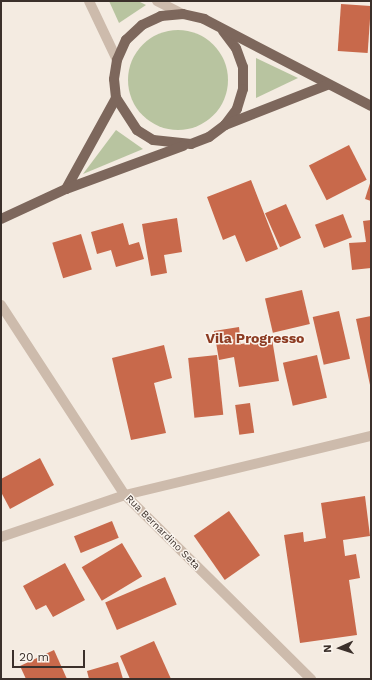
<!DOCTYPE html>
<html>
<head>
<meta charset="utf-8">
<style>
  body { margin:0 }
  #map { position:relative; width:372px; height:680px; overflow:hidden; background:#f4ebe1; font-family:"Work Sans",sans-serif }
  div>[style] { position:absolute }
  .green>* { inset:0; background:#b8c4a0 }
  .round { border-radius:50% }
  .building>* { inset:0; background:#c8694b; transform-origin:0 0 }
  .minor>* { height:10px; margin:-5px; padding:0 5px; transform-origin:5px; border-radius:5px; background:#cdbbac }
  .major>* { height:10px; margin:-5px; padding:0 5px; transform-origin:5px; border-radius:5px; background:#7d675c }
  span { translate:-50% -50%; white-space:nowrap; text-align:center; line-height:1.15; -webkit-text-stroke:3px #fbf5ee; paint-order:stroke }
  .street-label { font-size:10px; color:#3b302b }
  .district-label { font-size:14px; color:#8c3b22; font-weight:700 }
  .frame { position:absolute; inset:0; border:2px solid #3b302b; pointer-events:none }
  .north { position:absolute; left:320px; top:628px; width:40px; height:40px; -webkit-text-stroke:3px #fbf5ee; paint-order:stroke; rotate:267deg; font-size:11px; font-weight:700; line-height:16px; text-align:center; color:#3b302b }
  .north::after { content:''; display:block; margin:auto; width:14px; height:18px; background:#3b302b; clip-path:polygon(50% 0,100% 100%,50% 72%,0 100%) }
  .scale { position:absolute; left:12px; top:650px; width:73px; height:18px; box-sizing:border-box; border:2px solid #3b302b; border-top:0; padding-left:5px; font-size:12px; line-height:14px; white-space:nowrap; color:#3b302b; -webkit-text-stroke:3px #fbf5ee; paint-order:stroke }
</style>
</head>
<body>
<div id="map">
  <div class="green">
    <i style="clip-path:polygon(109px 1px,138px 1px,146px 5px,119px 23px)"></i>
    <i class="round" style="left:128px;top:30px;width:100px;height:100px"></i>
    <i style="clip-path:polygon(256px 58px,298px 78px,256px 98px)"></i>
    <i style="clip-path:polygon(116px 130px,143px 149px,83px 174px)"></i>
  </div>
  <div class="building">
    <i style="left:341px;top:4px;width:30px;height:47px;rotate:4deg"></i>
    <i style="left:349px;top:145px;width:39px;height:45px;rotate:63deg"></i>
    <i style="clip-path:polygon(251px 180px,278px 249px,246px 262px,235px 235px,223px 240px,207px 197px)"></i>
    <i style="clip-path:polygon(371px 180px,371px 201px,365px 199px)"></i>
    <i style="left:286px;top:204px;width:37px;height:23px;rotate:66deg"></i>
    <i style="left:343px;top:214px;width:25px;height:30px;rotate:69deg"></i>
    <i style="clip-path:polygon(177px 218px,182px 252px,164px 255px,167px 273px,151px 276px,142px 224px)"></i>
    <i style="clip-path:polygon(371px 220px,371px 268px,352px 270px,349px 243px,366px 242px,363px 221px)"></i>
    <i style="clip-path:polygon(123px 223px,129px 245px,139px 242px,144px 259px,116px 267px,111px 250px,97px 254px,91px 232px)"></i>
    <i style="left:81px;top:234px;width:37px;height:30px;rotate:73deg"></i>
    <i style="left:302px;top:290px;width:35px;height:38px;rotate:77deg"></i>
    <i style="left:339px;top:311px;width:49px;height:27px;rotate:77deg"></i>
    <i style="clip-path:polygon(371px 316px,371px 385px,370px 385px,356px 319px)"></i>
    <i style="clip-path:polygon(239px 327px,241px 344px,272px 339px,279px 381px,239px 387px,234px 357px,219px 360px,214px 331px)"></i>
    <i style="clip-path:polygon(164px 345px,172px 378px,154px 383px,166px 433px,131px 440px,112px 358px)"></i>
    <i style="left:217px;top:355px;width:60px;height:29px;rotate:84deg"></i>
    <i style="left:317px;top:355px;width:44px;height:35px;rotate:77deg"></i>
    <i style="left:250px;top:403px;width:30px;height:15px;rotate:82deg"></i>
    <i style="clip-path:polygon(40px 458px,54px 485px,10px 509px,1px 492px,1px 479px)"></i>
    <i style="clip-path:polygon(365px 496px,370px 536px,343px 540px,345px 556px,356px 554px,360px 578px,349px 580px,357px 635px,300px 643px,284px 535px,303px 532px,304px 542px,326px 538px,321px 503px)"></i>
    <i style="left:229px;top:511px;width:54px;height:43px;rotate:55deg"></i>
    <i style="left:112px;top:521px;width:18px;height:41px;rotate:68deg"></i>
    <i style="left:122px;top:543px;width:39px;height:47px;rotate:59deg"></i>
    <i style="clip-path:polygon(65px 563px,85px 600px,53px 617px,46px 605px,36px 610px,23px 586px)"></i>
    <i style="left:165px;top:577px;width:30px;height:65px;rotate:67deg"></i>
    <i style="clip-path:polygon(154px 641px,171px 679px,130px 679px,120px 656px)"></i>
    <i style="clip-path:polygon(54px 650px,67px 679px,26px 679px,20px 666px)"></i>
    <i style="clip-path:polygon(118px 662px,123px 679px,89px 679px,87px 671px)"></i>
  </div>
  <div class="minor">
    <i style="left:89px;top:1px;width:65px;rotate:64.6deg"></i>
    <i style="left:157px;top:1px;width:29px;rotate:27deg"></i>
    <i style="left:1px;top:305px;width:227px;rotate:56.9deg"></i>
    <i style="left:125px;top:495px;width:262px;rotate:44.7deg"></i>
    <i style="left:1px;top:537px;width:131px;rotate:-18.7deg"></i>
    <i style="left:125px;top:495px;width:253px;rotate:-13.5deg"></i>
  </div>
  <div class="major">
    <i style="left:223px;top:31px;width:21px;rotate:53deg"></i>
    <i style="left:236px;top:48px;width:20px;rotate:70deg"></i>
    <i style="left:243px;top:67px;width:22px;rotate:90deg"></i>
    <i style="left:243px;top:89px;width:21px;rotate:107deg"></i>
    <i style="left:237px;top:109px;width:20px;rotate:127deg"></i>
    <i style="left:225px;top:125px;width:20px;rotate:143deg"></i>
    <i style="left:209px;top:137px;width:19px;rotate:159deg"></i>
    <i style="left:191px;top:144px;width:38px;rotate:-174deg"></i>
    <i style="left:153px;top:140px;width:19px;rotate:-148deg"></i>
    <i style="left:137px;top:130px;width:38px;rotate:-123deg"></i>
    <i style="left:116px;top:98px;width:19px;rotate:-96deg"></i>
    <i style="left:114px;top:79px;width:19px;rotate:-81deg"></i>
    <i style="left:117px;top:60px;width:22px;rotate:-66deg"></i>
    <i style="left:126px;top:40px;width:22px;rotate:-43deg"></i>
    <i style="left:142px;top:25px;width:21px;rotate:-25deg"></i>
    <i style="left:161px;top:16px;width:22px;rotate:-5deg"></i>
    <i style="left:183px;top:14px;width:22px;rotate:13deg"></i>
    <i style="left:204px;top:19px;width:188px;rotate:27.5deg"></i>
    <i style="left:225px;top:125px;width:110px;rotate:-21.4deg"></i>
    <i style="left:66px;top:189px;width:104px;rotate:-61.2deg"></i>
    <i style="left:1px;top:219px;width:72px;rotate:-24.8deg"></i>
    <i style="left:66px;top:189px;width:125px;rotate:-20.2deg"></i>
  </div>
  <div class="street-label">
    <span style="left:163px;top:532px;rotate:45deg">Rua Bernardino Seta</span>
  </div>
  <div class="district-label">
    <span style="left:255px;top:338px">Vila Progresso</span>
  </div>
  <div class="frame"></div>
  <div class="north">N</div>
  <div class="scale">20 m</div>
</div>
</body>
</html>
